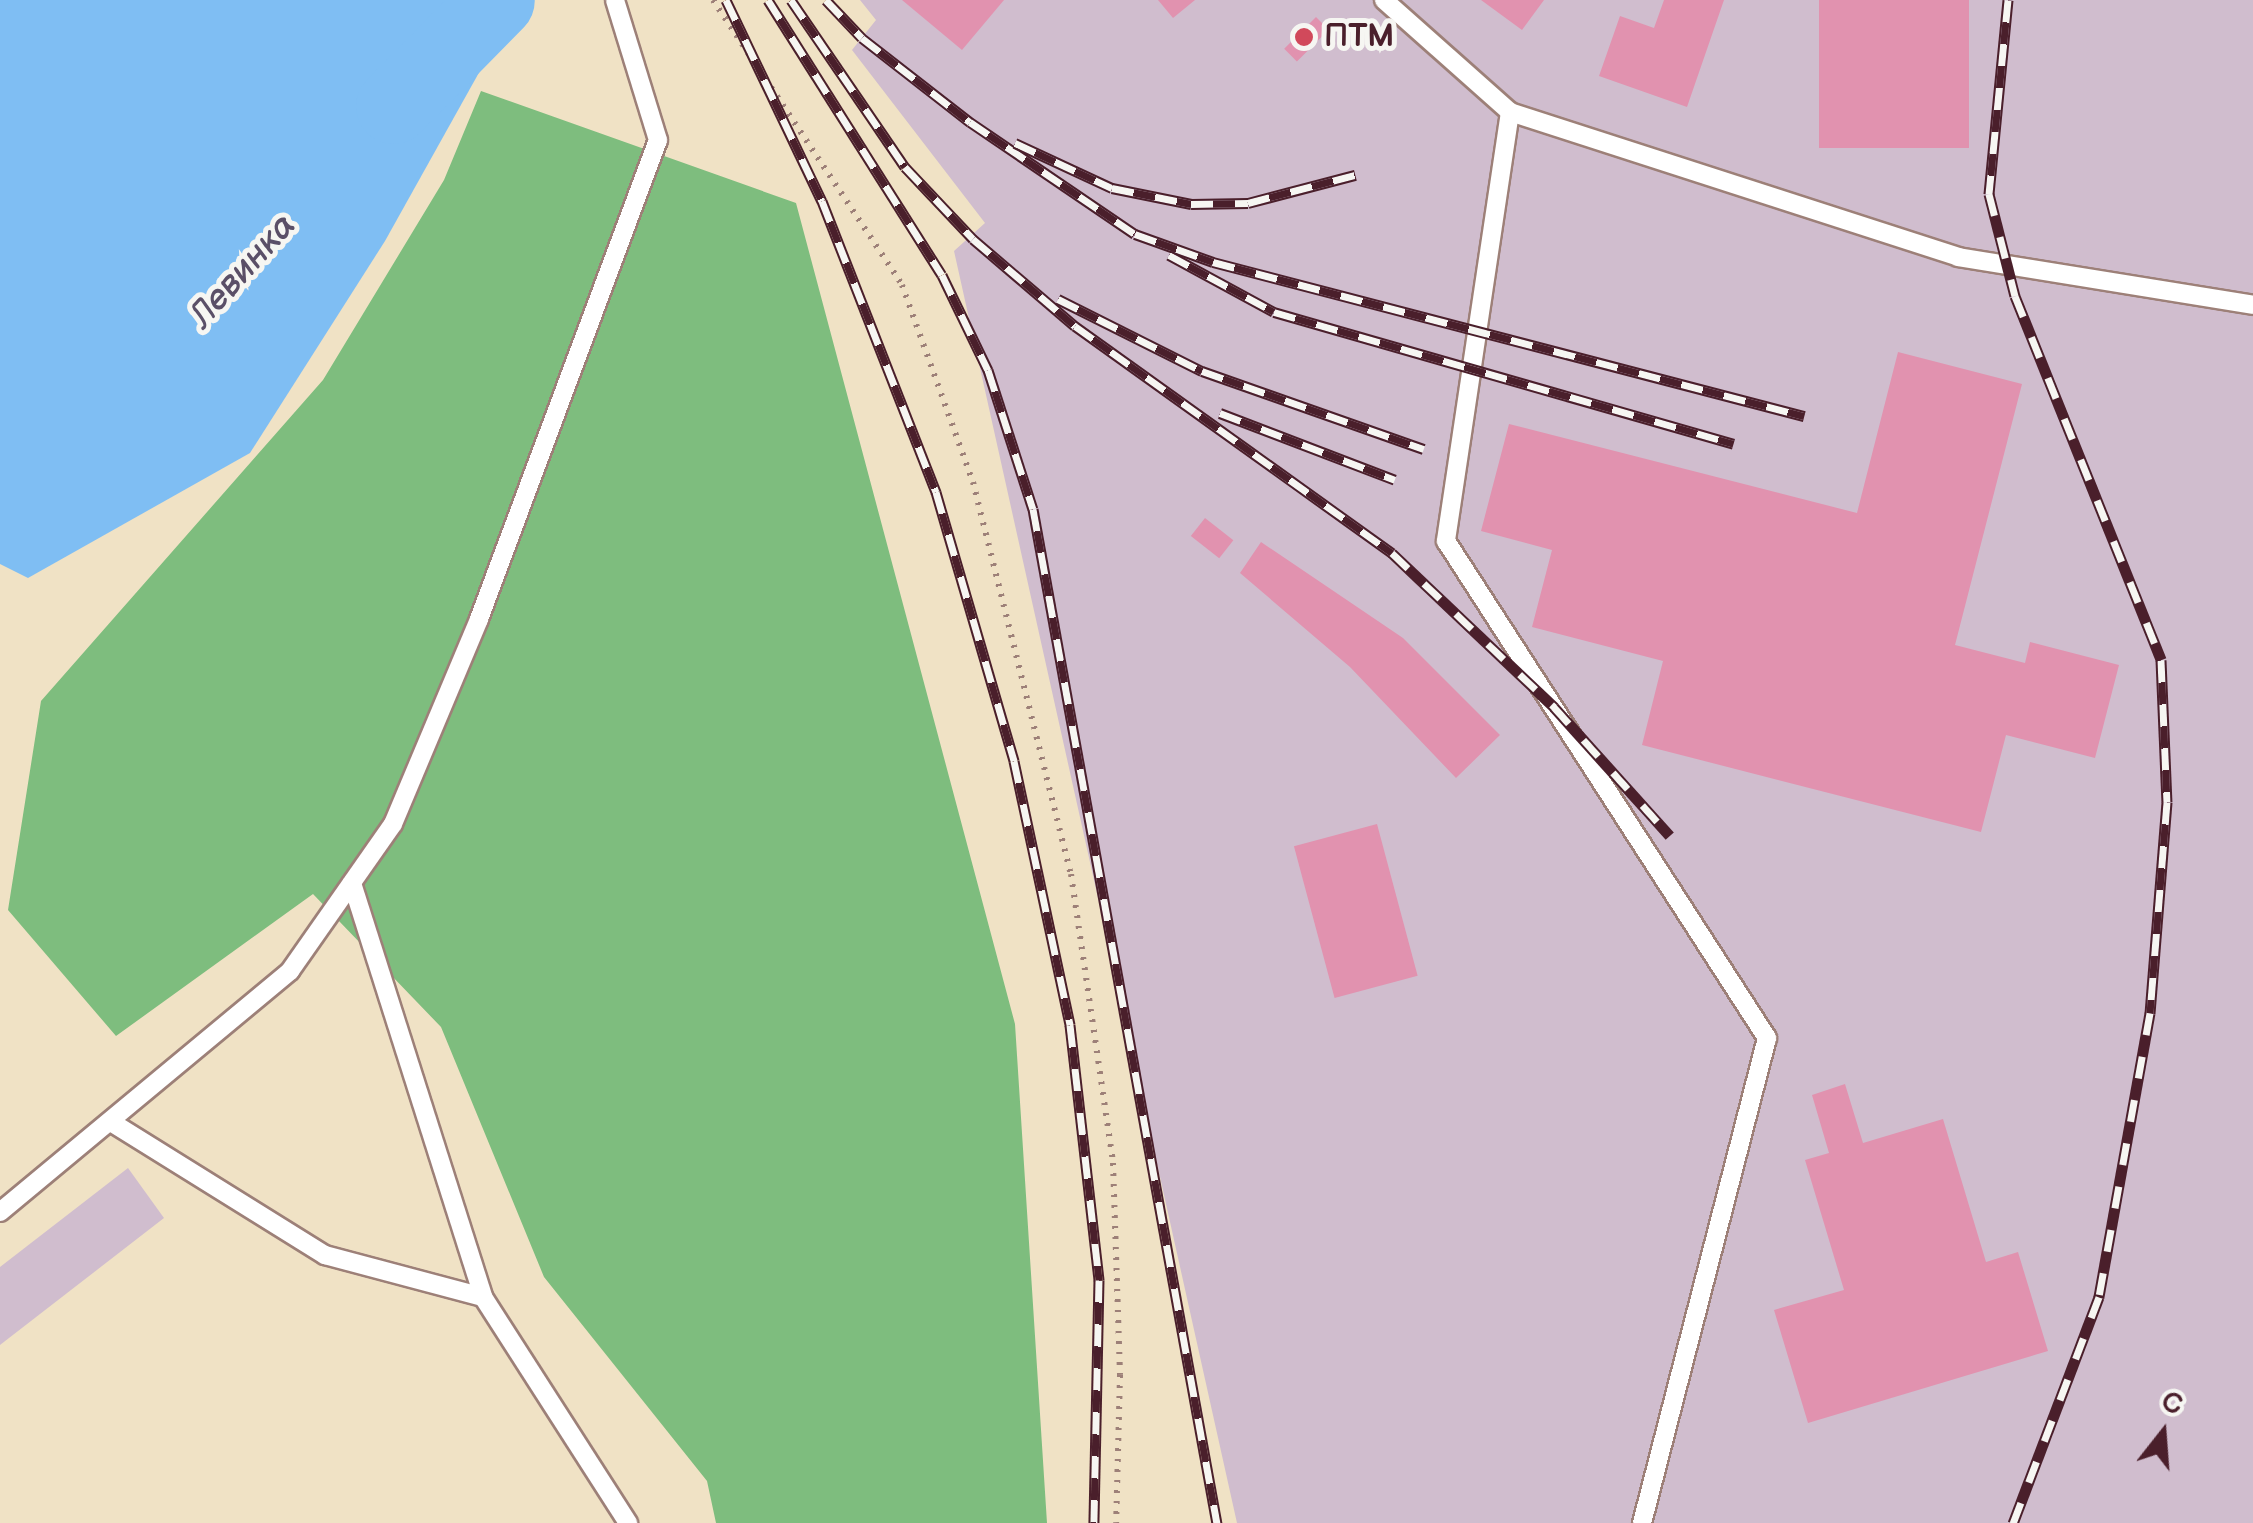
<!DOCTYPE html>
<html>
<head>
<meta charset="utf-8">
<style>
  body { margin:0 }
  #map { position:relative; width:2253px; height:1523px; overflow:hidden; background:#f0e2c5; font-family:"Balsamiq Sans",sans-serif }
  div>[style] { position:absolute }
  .industrial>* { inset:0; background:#d0bdce }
  .forest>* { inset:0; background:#7ebd7e }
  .water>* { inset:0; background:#7fbef3 }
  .river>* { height:75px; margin:-37.5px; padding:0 37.5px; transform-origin:37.5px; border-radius:37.5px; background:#7fbef3 }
  .building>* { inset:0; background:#e192af; transform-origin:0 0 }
  .path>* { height:6px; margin-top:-3px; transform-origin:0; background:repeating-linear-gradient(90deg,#9d8078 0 2.5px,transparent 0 10.5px) }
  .roads { filter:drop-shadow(2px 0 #9d8078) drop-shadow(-2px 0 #9d8078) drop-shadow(0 2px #9d8078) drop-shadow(0 -2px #9d8078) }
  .lane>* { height:18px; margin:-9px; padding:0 9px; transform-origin:9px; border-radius:9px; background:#fff }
  .rail>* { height:11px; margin-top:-5.5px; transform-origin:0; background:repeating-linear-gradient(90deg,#f6f6f2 0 22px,#4a1f2b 0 44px); box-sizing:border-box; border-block:2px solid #4a1f2b }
  .dots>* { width:28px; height:28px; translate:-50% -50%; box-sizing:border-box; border:5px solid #f6f6f2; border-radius:50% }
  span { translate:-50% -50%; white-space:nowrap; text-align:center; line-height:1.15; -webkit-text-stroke:10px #f6f6f2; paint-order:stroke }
  .poi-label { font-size:32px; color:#4a1f2b; font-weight:700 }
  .left { translate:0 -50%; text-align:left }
  .water-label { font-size:35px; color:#5a4f67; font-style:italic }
  .north { position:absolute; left:2113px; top:1383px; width:100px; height:100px; -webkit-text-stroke:8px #f6f6f2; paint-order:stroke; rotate:17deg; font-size:28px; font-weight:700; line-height:40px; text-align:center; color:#4a1f2b }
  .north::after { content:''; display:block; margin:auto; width:35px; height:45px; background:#4a1f2b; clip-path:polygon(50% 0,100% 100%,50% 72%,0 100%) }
</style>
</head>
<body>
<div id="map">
  <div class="industrial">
    <i style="clip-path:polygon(860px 0,2253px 0,2253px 1523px,1237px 1523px,954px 251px,985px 223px,852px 50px,876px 20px)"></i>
    <i style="clip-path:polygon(128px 1168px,164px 1218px,0 1345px,0 1267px)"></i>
  </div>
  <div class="forest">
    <i style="clip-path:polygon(481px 91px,796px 203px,1015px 1024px,1047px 1523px,716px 1523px,707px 1481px,544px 1277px,441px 1027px,313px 894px,116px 1036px,8px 910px,41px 701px,323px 380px,444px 180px)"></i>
  </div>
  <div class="water">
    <i style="clip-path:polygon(0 0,449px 0,481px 69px,385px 241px,250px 453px,28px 578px,0 564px)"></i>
  </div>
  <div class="river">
    <i style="left:393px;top:106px;width:148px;rotate:-45.5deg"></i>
  </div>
  <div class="building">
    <i style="clip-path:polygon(902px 0,1004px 0,962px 50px)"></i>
    <i style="clip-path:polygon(1158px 0,1195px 0,1173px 18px)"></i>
    <i style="clip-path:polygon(1481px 0,1544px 0,1522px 30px)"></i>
    <i style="clip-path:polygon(1664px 0,1724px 0,1687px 107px,1599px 76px,1620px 16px,1654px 28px)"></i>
    <i style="left:1819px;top:0;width:150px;height:148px"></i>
    <i style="left:1316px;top:17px;width:18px;height:45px;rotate:45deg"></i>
    <i style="clip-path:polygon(1898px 352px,2022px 384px,1955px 645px,2025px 663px,2030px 642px,2119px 665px,2095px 758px,2006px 735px,1981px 832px,1642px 745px,1663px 661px,1532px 627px,1552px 550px,1481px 531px,1509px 424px,1857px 513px)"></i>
    <i style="left:1205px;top:518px;width:36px;height:23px;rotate:38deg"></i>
    <i style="clip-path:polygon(1261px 542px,1403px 638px,1500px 735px,1456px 778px,1350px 667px,1240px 573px)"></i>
    <i style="left:1377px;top:824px;width:157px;height:86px;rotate:75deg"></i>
    <i style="clip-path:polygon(1845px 1084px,1863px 1143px,1943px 1119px,1986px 1262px,2018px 1252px,2048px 1351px,1808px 1423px,1774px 1310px,1844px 1290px,1805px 1160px,1829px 1153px,1812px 1095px)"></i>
  </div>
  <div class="path">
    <i style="left:713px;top:0;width:342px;rotate:56.4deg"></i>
    <i style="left:902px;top:285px;width:209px;rotate:70.2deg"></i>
    <i style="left:973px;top:482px;width:404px;rotate:76deg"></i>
    <i style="left:1071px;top:874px;width:292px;rotate:81.7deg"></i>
    <i style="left:1113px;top:1163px;width:212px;rotate:88.1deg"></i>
    <i style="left:1120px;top:1375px;width:148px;rotate:91.5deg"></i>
  </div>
  <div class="roads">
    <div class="lane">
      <i style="left:1384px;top:0;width:169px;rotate:41.6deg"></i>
      <i style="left:1510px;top:112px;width:471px;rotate:17.9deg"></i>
      <i style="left:1958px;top:257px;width:299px;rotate:9.2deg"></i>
      <i style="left:1510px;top:112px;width:434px;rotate:98.5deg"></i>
      <i style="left:1446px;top:541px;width:592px;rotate:57.14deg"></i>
      <i style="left:1767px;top:1038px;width:501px;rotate:104.45deg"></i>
      <i style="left:352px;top:883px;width:434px;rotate:72.4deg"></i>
      <i style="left:111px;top:1122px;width:252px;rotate:31.9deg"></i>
      <i style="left:325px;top:1255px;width:163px;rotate:14.9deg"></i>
      <i style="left:483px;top:1297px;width:269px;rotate:57.3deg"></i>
      <i style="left:0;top:1212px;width:377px;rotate:-39.7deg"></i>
      <i style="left:290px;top:971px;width:179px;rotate:-55deg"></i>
      <i style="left:393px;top:824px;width:222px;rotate:-67.2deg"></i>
      <i style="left:479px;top:619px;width:511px;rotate:-69.51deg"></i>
      <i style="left:658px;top:140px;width:146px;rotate:-107.1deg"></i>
    </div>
  </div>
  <div class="rail">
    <i style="left:726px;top:0;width:223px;rotate:64.5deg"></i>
    <i style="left:822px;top:201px;width:313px;rotate:68.6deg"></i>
    <i style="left:936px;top:492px;width:280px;rotate:73.8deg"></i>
    <i style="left:1014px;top:761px;width:270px;rotate:78deg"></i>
    <i style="left:1070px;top:1025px;width:257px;rotate:83.5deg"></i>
    <i style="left:1099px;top:1280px;width:243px;rotate:91.2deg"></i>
    <i style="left:768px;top:0;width:325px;rotate:57.7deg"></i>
    <i style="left:942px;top:275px;width:106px;rotate:64.2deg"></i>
    <i style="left:988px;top:370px;width:146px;rotate:72.1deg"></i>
    <i style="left:1033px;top:509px;width:1031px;rotate:79.72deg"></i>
    <i style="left:791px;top:0;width:202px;rotate:55.7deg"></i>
    <i style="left:905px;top:167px;width:99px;rotate:46.6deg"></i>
    <i style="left:973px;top:239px;width:134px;rotate:40.5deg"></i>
    <i style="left:1075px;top:326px;width:390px;rotate:35.6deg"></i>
    <i style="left:1392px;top:553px;width:224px;rotate:43.5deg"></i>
    <i style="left:1554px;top:707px;width:173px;rotate:48deg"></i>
    <i style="left:826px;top:0;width:52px;rotate:46.5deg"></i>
    <i style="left:862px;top:38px;width:137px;rotate:37.9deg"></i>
    <i style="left:970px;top:122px;width:199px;rotate:34.2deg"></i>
    <i style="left:1135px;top:234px;width:83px;rotate:19.7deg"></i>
    <i style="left:1213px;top:262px;width:611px;rotate:14.61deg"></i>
    <i style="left:2008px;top:0;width:195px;rotate:95.6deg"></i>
    <i style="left:1989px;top:194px;width:105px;rotate:75.7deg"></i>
    <i style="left:2015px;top:296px;width:392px;rotate:68.1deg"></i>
    <i style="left:2161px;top:660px;width:142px;rotate:87.6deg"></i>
    <i style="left:2167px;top:802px;width:212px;rotate:94.6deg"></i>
    <i style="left:2150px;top:1013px;width:289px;rotate:100.2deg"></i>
    <i style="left:2099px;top:1297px;width:242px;rotate:110.8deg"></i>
    <i style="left:1015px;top:143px;width:107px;rotate:24.9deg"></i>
    <i style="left:1112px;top:188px;width:81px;rotate:11.4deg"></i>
    <i style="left:1191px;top:204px;width:57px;rotate:-1deg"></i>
    <i style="left:1248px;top:203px;width:111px;rotate:-14.7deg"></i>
    <i style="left:1169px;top:255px;width:119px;rotate:28.5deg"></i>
    <i style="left:1274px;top:312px;width:478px;rotate:16deg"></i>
    <i style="left:1058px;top:299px;width:161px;rotate:26.6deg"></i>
    <i style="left:1202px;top:371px;width:235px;rotate:19.4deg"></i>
    <i style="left:1220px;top:413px;width:187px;rotate:20.9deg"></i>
  </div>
  <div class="dots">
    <i style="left:1304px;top:37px;background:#d1495b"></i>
  </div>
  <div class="poi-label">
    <span class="left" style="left:1324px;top:37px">ПТМ</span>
  </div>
  <div class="water-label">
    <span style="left:243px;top:271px;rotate:-48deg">Левинка</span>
  </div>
  <div class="north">С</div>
</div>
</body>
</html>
